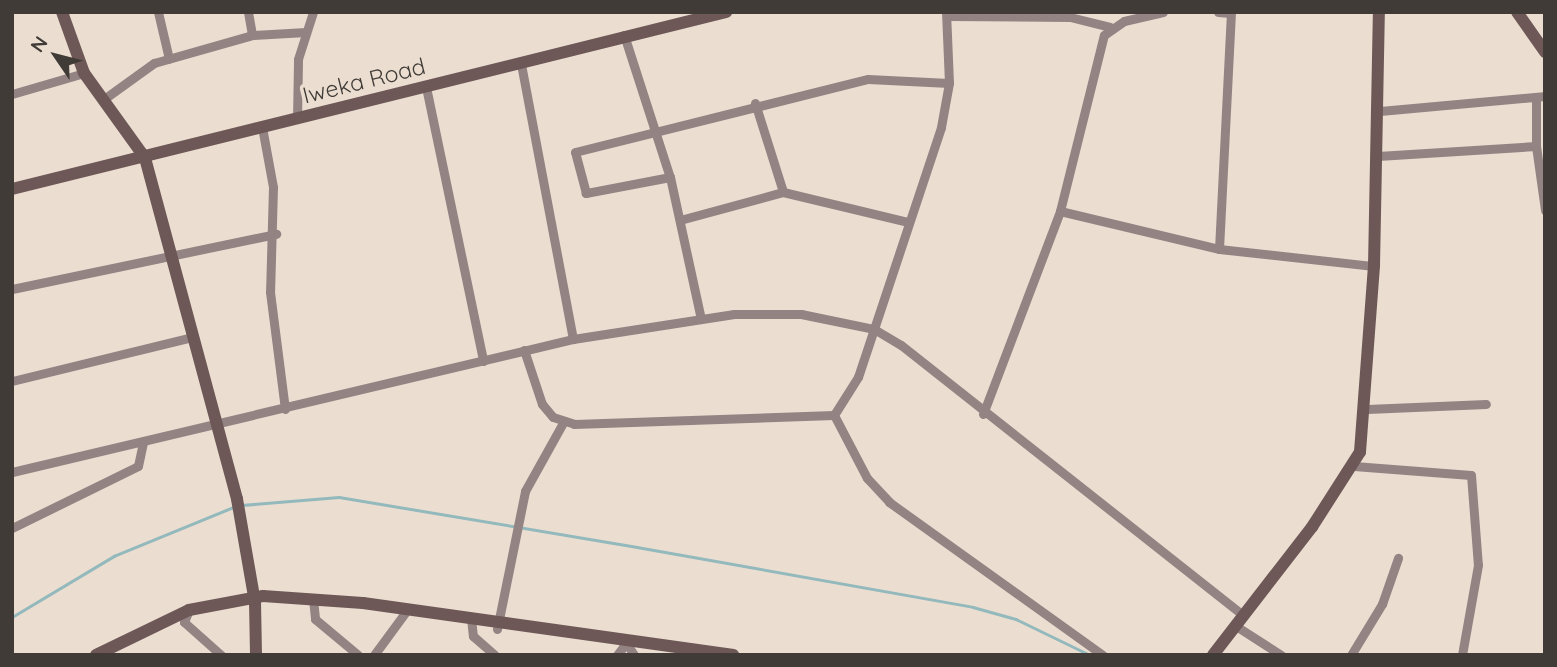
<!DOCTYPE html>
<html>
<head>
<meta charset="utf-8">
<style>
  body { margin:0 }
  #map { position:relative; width:1557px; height:667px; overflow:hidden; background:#ebded1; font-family:Quicksand,sans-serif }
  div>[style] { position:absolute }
  .stream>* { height:2.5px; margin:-1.25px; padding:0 1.25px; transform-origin:1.25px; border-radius:1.25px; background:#93b9bc }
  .street>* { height:9px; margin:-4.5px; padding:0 4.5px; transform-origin:4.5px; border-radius:4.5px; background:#938483 }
  .secondary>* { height:12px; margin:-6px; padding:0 6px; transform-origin:6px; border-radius:6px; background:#6d5857 }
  span { translate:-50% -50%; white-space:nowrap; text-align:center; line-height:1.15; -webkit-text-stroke:7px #ebded1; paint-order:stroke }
  .street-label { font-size:23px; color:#403b36 }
  .frame { position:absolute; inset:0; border:14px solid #403b36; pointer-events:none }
  .north { position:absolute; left:21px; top:21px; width:70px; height:70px; -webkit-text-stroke:5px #ebded1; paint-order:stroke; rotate:305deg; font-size:19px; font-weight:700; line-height:28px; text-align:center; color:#403b36 }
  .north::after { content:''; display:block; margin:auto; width:24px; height:32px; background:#403b36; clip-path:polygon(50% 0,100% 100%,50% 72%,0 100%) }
</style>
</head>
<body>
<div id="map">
  <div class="stream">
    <i style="left:242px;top:505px;width:97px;rotate:-4.7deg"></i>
    <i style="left:339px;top:497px;width:302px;rotate:9.5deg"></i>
    <i style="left:637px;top:547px;width:341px;rotate:10.1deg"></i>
    <i style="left:973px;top:607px;width:45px;rotate:15.6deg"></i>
    <i style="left:1016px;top:619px;width:82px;rotate:25.9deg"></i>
    <i style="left:12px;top:617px;width:119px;rotate:-30.9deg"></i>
    <i style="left:114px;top:556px;width:132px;rotate:-22.3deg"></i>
  </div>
  <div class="street">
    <i style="left:158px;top:12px;width:48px;rotate:76.8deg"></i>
    <i style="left:248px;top:12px;width:23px;rotate:80deg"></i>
    <i style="left:1218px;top:12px;width:12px;rotate:5deg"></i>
    <i style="left:947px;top:16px;width:123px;rotate:0.5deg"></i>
    <i style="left:1070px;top:17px;width:41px;rotate:14deg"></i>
    <i style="left:624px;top:35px;width:149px;rotate:72.1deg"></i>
    <i style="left:670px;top:177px;width:145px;rotate:77.7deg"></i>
    <i style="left:521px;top:64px;width:280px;rotate:79.3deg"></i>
    <i style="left:426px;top:87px;width:280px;rotate:78.2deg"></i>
    <i style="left:12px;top:94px;width:75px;rotate:-16.3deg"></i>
    <i style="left:104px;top:99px;width:62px;rotate:-35.8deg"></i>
    <i style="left:154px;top:63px;width:102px;rotate:-15.9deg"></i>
    <i style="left:252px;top:35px;width:54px;rotate:-3.2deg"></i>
    <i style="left:755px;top:103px;width:93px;rotate:72.5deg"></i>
    <i style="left:783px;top:192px;width:129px;rotate:13.5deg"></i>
    <i style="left:1380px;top:111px;width:166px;rotate:-5.2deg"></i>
    <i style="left:297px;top:119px;width:60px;rotate:-89deg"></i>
    <i style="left:298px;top:59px;width:49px;rotate:-72.3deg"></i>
    <i style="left:262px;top:127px;width:61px;rotate:79.6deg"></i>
    <i style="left:273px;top:187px;width:105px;rotate:91.6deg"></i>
    <i style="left:270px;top:292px;width:118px;rotate:82.7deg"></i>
    <i style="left:1536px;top:146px;width:65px;rotate:82deg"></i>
    <i style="left:1378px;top:156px;width:158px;rotate:-3.6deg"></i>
    <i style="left:1536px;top:146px;width:48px;rotate:-90deg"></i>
    <i style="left:670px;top:177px;width:86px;rotate:169.2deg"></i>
    <i style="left:586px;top:193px;width:42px;rotate:-105deg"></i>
    <i style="left:575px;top:152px;width:302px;rotate:-14deg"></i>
    <i style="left:868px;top:79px;width:81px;rotate:2.8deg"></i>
    <i style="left:1060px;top:211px;width:181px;rotate:-76deg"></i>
    <i style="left:1104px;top:35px;width:24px;rotate:-35deg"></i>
    <i style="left:1124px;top:21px;width:40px;rotate:-13deg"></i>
    <i style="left:680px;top:220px;width:107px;rotate:-15.2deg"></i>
    <i style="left:1219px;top:249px;width:237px;rotate:-87.1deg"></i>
    <i style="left:12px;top:289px;width:270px;rotate:-11.8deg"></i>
    <i style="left:524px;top:350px;width:57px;rotate:71.6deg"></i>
    <i style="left:542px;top:404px;width:17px;rotate:50deg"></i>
    <i style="left:553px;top:417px;width:22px;rotate:18deg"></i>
    <i style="left:574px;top:424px;width:260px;rotate:-2deg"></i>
    <i style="left:834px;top:415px;width:45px;rotate:-57.7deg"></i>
    <i style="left:858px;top:377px;width:263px;rotate:-71.6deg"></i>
    <i style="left:941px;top:127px;width:45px;rotate:-79.7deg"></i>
    <i style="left:949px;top:83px;width:71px;rotate:-92.4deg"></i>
    <i style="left:12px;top:381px;width:182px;rotate:-13.7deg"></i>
    <i style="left:1367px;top:409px;width:119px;rotate:-2.4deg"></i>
    <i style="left:983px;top:414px;width:217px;rotate:-69.2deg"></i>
    <i style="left:1060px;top:211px;width:163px;rotate:13.4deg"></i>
    <i style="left:1219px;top:249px;width:156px;rotate:6.3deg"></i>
    <i style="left:834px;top:415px;width:71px;rotate:62.4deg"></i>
    <i style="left:867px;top:478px;width:33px;rotate:47deg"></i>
    <i style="left:889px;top:502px;width:263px;rotate:35.6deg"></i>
    <i style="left:1354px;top:466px;width:117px;rotate:4.4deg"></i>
    <i style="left:1471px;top:475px;width:90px;rotate:85.6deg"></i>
    <i style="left:1478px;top:565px;width:91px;rotate:100.1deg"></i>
    <i style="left:12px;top:472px;width:577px;rotate:-13.34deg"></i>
    <i style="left:573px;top:339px;width:163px;rotate:-8.8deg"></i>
    <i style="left:734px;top:314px;width:67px"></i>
    <i style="left:801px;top:314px;width:75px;rotate:11.6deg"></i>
    <i style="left:874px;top:329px;width:31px;rotate:31deg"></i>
    <i style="left:901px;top:345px;width:436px;rotate:38.3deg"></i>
    <i style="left:12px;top:528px;width:140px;rotate:-26.2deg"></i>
    <i style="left:138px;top:466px;width:25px;rotate:-78deg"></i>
    <i style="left:313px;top:599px;width:20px;rotate:84deg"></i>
    <i style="left:315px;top:619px;width:56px;rotate:39.9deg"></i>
    <i style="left:189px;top:610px;width:13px;rotate:113deg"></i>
    <i style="left:184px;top:622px;width:50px;rotate:41.7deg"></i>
    <i style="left:471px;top:618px;width:18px;rotate:84deg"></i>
    <i style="left:473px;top:636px;width:29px;rotate:41deg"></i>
    <i style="left:1236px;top:626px;width:54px;rotate:32.8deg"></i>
    <i style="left:497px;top:629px;width:141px;rotate:-78.5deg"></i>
    <i style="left:525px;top:491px;width:80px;rotate:-60.9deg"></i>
    <i style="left:374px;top:655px;width:56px;rotate:-53.7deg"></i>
    <i style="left:617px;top:655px;width:15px;rotate:-53deg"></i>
    <i style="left:626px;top:643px;width:14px;rotate:56deg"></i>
    <i style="left:1351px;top:655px;width:60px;rotate:-58.7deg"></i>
    <i style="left:1382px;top:604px;width:49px;rotate:-70.8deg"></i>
  </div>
  <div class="secondary">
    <i style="left:62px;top:12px;width:65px;rotate:70.2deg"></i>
    <i style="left:84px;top:73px;width:105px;rotate:54.3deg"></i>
    <i style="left:145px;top:158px;width:353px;rotate:74.9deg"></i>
    <i style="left:237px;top:499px;width:105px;rotate:80.1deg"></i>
    <i style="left:255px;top:602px;width:53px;rotate:88.9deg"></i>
    <i style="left:1517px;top:12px;width:49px;rotate:55deg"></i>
    <i style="left:12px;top:189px;width:736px;rotate:-13.92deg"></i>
    <i style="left:96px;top:655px;width:103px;rotate:-25.8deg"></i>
    <i style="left:189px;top:610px;width:75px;rotate:-10.7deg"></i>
    <i style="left:263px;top:596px;width:100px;rotate:4deg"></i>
    <i style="left:363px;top:603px;width:374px;rotate:8deg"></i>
    <i style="left:1213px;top:655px;width:162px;rotate:-52.3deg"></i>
    <i style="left:1312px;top:527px;width:89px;rotate:-57.4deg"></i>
    <i style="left:1360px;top:452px;width:187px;rotate:-85.7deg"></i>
    <i style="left:1374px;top:266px;width:254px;rotate:-88.9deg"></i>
  </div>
  <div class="street-label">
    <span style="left:364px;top:81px;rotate:-14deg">Iweka Road</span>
  </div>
  <div class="frame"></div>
  <div class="north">N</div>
</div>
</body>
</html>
